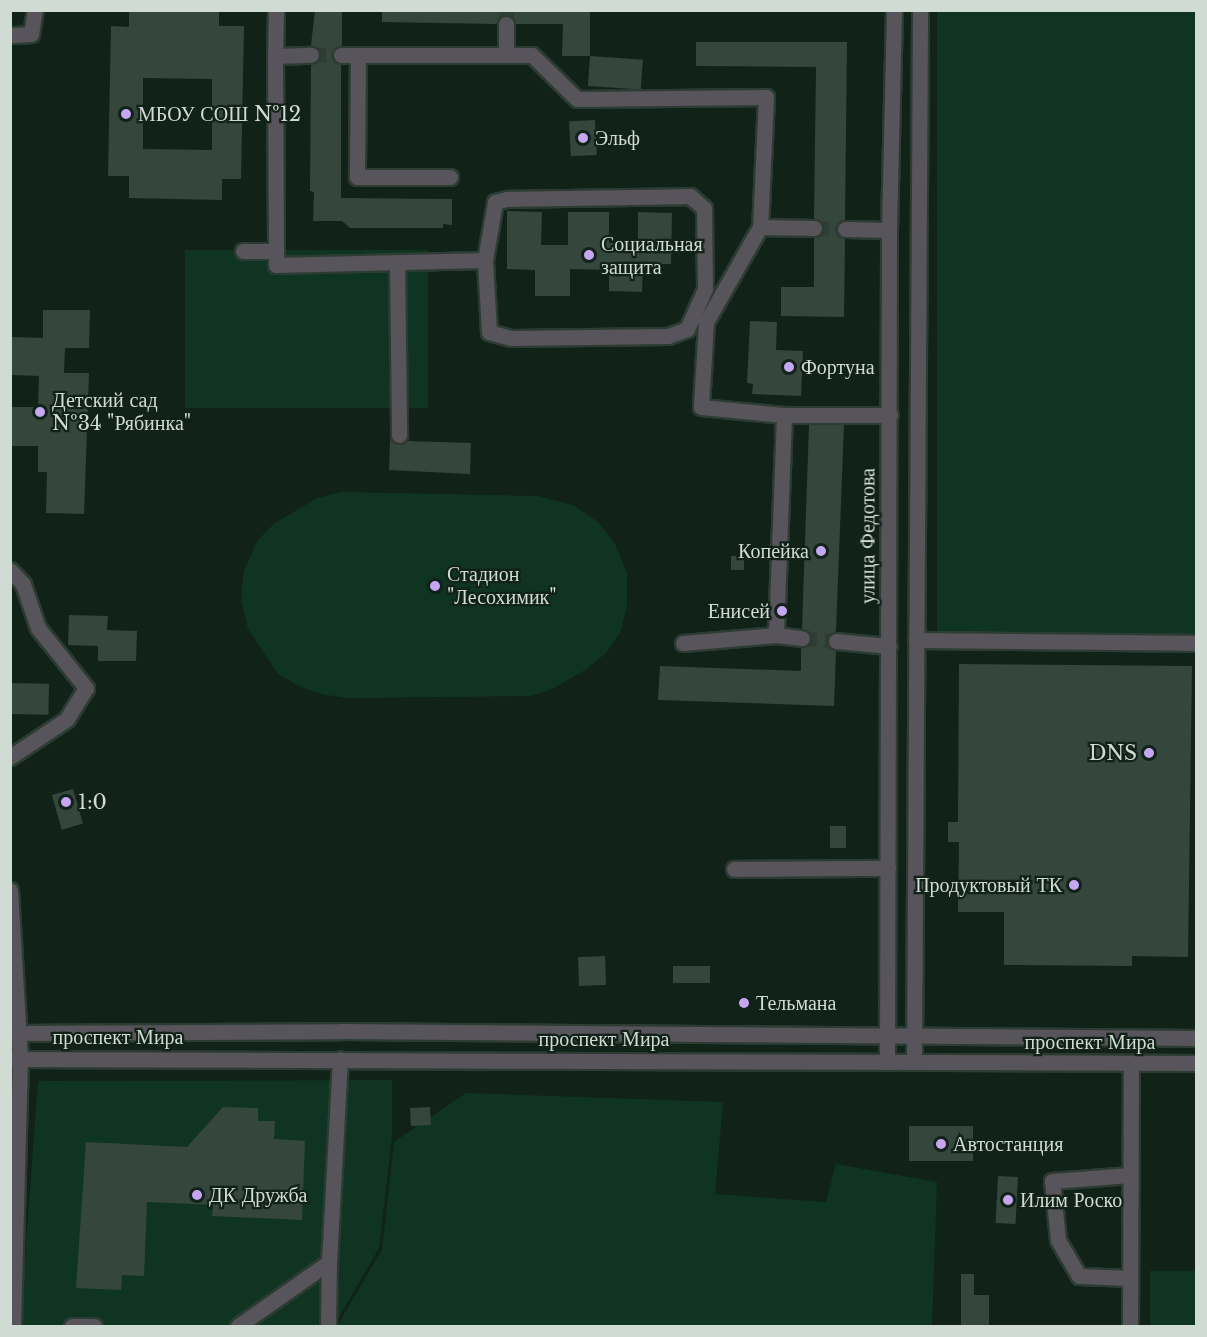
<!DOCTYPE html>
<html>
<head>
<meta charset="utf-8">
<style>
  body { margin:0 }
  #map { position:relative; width:1207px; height:1337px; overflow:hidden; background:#112219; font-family:"Libre Baskerville",serif }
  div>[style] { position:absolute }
  .green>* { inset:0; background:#0f3522; transform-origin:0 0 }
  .building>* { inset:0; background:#35473c; transform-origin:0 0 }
  .minor-tunnel>* { height:15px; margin-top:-7.5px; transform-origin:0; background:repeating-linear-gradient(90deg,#2e3e35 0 15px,transparent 0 23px) }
  .roads { filter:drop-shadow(2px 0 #2c3c33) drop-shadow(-2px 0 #2c3c33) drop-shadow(0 2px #2c3c33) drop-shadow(0 -2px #2c3c33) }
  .minor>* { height:15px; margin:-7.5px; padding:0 7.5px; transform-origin:7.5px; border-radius:7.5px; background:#57545b }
  .dots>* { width:16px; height:16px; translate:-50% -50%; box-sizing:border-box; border:3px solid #112219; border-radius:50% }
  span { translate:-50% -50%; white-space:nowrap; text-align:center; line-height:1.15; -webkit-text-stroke:4.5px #112219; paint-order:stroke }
  .poi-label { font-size:20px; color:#d0dbd4 }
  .left { translate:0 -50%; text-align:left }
  .right { translate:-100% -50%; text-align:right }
  .street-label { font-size:20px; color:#d0dbd4 }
  .frame { position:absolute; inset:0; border:12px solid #d0dbd4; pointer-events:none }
</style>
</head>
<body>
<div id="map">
  <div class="green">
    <i style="left:937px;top:11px;width:259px;height:624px"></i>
    <i style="left:428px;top:250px;width:158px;height:243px;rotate:90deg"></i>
    <i style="clip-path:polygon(342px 492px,537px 496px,573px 505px,598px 522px,615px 544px,627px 573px,627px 605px,621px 631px,606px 653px,585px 670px,552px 689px,531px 696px,347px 698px,320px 694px,299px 686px,278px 674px,248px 629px,241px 599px,244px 570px,258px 540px,275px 523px,317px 498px)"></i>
    <i style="clip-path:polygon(392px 1080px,392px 1136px,379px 1248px,334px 1326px,20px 1326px,38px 1081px)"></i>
    <i style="clip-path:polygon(466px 1093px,723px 1102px,715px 1194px,826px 1202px,836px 1164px,937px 1182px,932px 1326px,337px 1326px,382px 1250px,394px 1142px)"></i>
    <i style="left:1150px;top:1271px;width:46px;height:55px"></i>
  </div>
  <div class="building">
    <i style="clip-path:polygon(evenodd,129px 10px,219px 11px,219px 26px,244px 26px,241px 179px,222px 179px,222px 200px,129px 198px,129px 176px,108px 176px,111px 26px,129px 27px,129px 10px,143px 78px,212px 79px,212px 150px,143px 149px,143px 78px)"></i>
    <i style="clip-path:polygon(315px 10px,342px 10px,342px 45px,331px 54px,341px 65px,341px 198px,452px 199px,452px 225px,443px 224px,443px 228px,350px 228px,342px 221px,313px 221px,314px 192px,310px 191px,311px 65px,321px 55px,311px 45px)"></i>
    <i style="clip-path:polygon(382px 10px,590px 10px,590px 56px,562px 56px,563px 24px,516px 24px,507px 14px,496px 24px,382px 22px)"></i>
    <i style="clip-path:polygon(696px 42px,847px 42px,845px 219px,835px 229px,845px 239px,844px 317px,781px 316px,781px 287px,814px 287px,814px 238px,824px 229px,814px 218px,816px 67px,696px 66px)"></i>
    <i style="left:590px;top:56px;width:53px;height:30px;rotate:4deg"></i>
    <i style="left:595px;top:120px;width:35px;height:26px;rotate:87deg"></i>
    <i style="clip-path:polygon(507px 211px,542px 212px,541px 245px,568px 245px,568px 212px,609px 212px,609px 243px,638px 243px,638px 212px,672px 213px,671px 264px,643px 264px,642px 292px,609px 291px,609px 270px,570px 269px,570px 296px,535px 296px,535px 270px,507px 269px)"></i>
    <i style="clip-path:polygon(43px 310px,90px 310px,89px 348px,65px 348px,64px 373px,89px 373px,84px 514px,46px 513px,47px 472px,38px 472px,38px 446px,10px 446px,11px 407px,38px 407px,39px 376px,11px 375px,12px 337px,43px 338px)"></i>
    <i style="clip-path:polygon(750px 321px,777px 322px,776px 350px,803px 351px,801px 396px,752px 394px,753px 384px,747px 383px)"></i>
    <i style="clip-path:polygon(809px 425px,844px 425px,836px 631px,826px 641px,836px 651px,834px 706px,658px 700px,660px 666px,801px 671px,801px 648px,812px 639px,802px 628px)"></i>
    <i style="clip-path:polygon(390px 440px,399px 445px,407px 441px,471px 443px,470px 474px,389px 470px)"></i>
    <i style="left:731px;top:556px;width:13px;height:14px"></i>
    <i style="clip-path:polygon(69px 615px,108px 616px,107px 630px,137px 631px,136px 661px,98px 661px,98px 646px,68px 645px)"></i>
    <i style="clip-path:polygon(959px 664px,1192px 666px,1188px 957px,1132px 956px,1132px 966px,1004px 965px,1004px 912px,958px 912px,959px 842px,948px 842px,948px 822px,958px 822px)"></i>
    <i style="left:10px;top:683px;width:39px;height:31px;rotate:1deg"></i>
    <i style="left:73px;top:789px;width:36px;height:22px;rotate:74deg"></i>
    <i style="left:830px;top:826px;width:16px;height:22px"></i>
    <i style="left:605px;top:956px;width:29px;height:27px;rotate:88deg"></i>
    <i style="left:673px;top:966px;width:37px;height:17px"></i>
    <i style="clip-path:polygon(223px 1107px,258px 1108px,258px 1121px,275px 1121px,274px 1139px,305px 1141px,302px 1220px,212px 1216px,213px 1205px,147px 1202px,144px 1276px,122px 1275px,121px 1290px,76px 1288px,86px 1142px,187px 1147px)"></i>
    <i style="left:430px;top:1107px;width:18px;height:20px;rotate:87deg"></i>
    <i style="left:909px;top:1126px;width:64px;height:35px"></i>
    <i style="left:998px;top:1176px;width:20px;height:47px;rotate:3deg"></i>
    <i style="clip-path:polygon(961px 1274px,974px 1274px,974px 1295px,989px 1295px,989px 1326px,961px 1326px)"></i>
  </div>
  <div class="minor-tunnel">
    <i style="left:506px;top:24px;width:14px;rotate:-86deg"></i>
    <i style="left:311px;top:55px;width:30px"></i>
    <i style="left:814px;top:228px;width:31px;rotate:2deg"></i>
    <i style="left:802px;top:638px;width:34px;rotate:5deg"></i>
  </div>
  <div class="roads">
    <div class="minor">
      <i style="left:276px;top:10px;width:46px;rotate:91.2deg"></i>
      <i style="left:275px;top:56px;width:36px;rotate:-2deg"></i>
      <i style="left:13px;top:35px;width:18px;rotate:-3deg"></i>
      <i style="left:31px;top:34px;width:24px;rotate:-81deg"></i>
      <i style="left:341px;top:55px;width:191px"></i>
      <i style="left:532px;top:55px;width:63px;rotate:44.4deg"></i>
      <i style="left:577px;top:99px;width:189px;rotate:-0.6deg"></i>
      <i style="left:766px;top:97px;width:130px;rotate:92.6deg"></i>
      <i style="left:760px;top:227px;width:54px;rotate:1.1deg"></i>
      <i style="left:358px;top:55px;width:122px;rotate:90.5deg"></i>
      <i style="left:357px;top:177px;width:93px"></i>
      <i style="left:506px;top:55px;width:31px;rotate:-90deg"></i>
      <i style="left:275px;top:56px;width:209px;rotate:89.7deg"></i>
      <i style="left:276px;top:265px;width:209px;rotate:-1.4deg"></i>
      <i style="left:690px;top:196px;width:18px;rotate:41deg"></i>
      <i style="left:704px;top:208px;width:81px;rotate:89.3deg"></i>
      <i style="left:705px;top:289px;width:44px;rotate:114.2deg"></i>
      <i style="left:687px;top:329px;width:20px;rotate:160deg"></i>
      <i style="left:668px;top:336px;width:157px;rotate:179.3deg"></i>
      <i style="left:511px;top:338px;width:23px;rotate:-165deg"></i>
      <i style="left:489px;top:332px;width:72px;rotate:-93.2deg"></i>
      <i style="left:485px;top:260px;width:59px;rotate:-80.2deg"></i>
      <i style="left:495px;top:202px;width:12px;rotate:-14deg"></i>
      <i style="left:507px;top:199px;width:183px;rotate:-0.9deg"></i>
      <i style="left:760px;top:227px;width:109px;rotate:119.6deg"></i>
      <i style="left:706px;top:322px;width:85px;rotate:93.4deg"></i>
      <i style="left:701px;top:407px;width:83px;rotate:5.5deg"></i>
      <i style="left:784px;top:415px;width:220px;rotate:92.1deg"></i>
      <i style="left:776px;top:635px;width:26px;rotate:7deg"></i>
      <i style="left:845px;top:229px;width:44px;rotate:1.3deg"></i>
      <i style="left:243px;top:251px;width:30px"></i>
      <i style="left:397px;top:262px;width:173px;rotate:89.3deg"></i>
      <i style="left:784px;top:415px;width:106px"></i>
      <i style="left:10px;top:570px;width:19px;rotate:47deg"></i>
      <i style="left:23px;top:584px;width:46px;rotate:71.2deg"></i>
      <i style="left:38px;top:628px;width:77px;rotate:51.3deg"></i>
      <i style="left:86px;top:688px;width:36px;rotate:122deg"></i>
      <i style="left:67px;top:719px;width:69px;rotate:146.3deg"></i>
      <i style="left:916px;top:640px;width:280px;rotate:0.6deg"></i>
      <i style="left:836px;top:641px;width:53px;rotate:5.4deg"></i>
      <i style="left:683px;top:643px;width:93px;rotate:-4.9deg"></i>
      <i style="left:734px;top:869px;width:154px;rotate:-0.4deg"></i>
      <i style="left:10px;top:890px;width:167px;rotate:86.6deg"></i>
      <i style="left:20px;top:1057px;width:269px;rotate:91.5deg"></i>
      <i style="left:10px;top:1033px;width:331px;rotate:-0.3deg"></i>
      <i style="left:341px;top:1031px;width:855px;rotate:0.47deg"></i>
      <i style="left:10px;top:1059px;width:1186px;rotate:0.19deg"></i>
      <i style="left:887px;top:1062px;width:832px;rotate:-89.86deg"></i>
      <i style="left:889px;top:230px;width:220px;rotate:-88.7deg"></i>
      <i style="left:914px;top:1062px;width:1052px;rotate:-89.67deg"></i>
      <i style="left:1130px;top:1278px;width:51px;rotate:-177.8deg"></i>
      <i style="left:1079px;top:1276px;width:42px;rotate:-120.3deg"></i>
      <i style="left:1058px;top:1240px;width:59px;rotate:-95.8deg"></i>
      <i style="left:1052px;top:1181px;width:78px;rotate:-4.4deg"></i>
      <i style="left:72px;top:1326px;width:22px"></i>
      <i style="left:238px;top:1326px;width:111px;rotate:-35.1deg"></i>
      <i style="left:329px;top:1262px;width:203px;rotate:-86.9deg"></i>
      <i style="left:328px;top:1326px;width:64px;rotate:-89.1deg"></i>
      <i style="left:1130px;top:1326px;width:263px;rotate:-89.8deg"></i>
    </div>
  </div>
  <div class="dots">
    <i style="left:126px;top:114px;background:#c6a6f0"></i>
    <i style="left:583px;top:138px;background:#c6a6f0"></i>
    <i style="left:589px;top:255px;background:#c6a6f0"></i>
    <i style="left:789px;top:367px;background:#c6a6f0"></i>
    <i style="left:40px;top:412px;background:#c6a6f0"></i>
    <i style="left:821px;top:551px;background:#c6a6f0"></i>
    <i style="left:435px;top:586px;background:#c6a6f0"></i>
    <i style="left:782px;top:611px;background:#c6a6f0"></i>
    <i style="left:1149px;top:753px;background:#c6a6f0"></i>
    <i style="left:66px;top:802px;background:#c6a6f0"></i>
    <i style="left:1074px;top:885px;background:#c6a6f0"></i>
    <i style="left:744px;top:1003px;background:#c6a6f0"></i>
    <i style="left:941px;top:1144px;background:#c6a6f0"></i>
    <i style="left:197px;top:1195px;background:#c6a6f0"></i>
    <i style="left:1008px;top:1200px;background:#c6a6f0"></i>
  </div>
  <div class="poi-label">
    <span class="left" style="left:138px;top:114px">МБОУ СОШ №12</span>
    <span class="left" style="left:595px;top:138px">Эльф</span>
    <span class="left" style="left:601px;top:256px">Социальная<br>защита</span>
    <span class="left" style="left:801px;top:367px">Фортуна</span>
    <span class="left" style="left:52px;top:412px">Детский сад<br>№34 "Рябинка"</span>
    <span class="right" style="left:809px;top:551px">Копейка</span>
    <span class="left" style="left:447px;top:586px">Стадион<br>"Лесохимик"</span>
    <span class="right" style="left:770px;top:611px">Енисей</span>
    <span class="right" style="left:1137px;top:753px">DNS</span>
    <span class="left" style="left:78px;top:802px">1:0</span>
    <span class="right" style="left:1062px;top:885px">Продуктовый ТК</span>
    <span class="left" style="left:756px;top:1003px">Тельмана</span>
    <span class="left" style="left:953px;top:1144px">Автостанция</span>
    <span class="left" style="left:209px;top:1195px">ДК Дружба</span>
    <span class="left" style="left:1020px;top:1200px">Илим Роско</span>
  </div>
  <div class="street-label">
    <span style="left:868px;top:536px;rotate:-90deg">улица Федотова</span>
    <span style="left:118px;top:1037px">проспект Мира</span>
    <span style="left:604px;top:1039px">проспект Мира</span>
    <span style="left:1090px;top:1042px">проспект Мира</span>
  </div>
  <div class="frame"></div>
</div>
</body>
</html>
